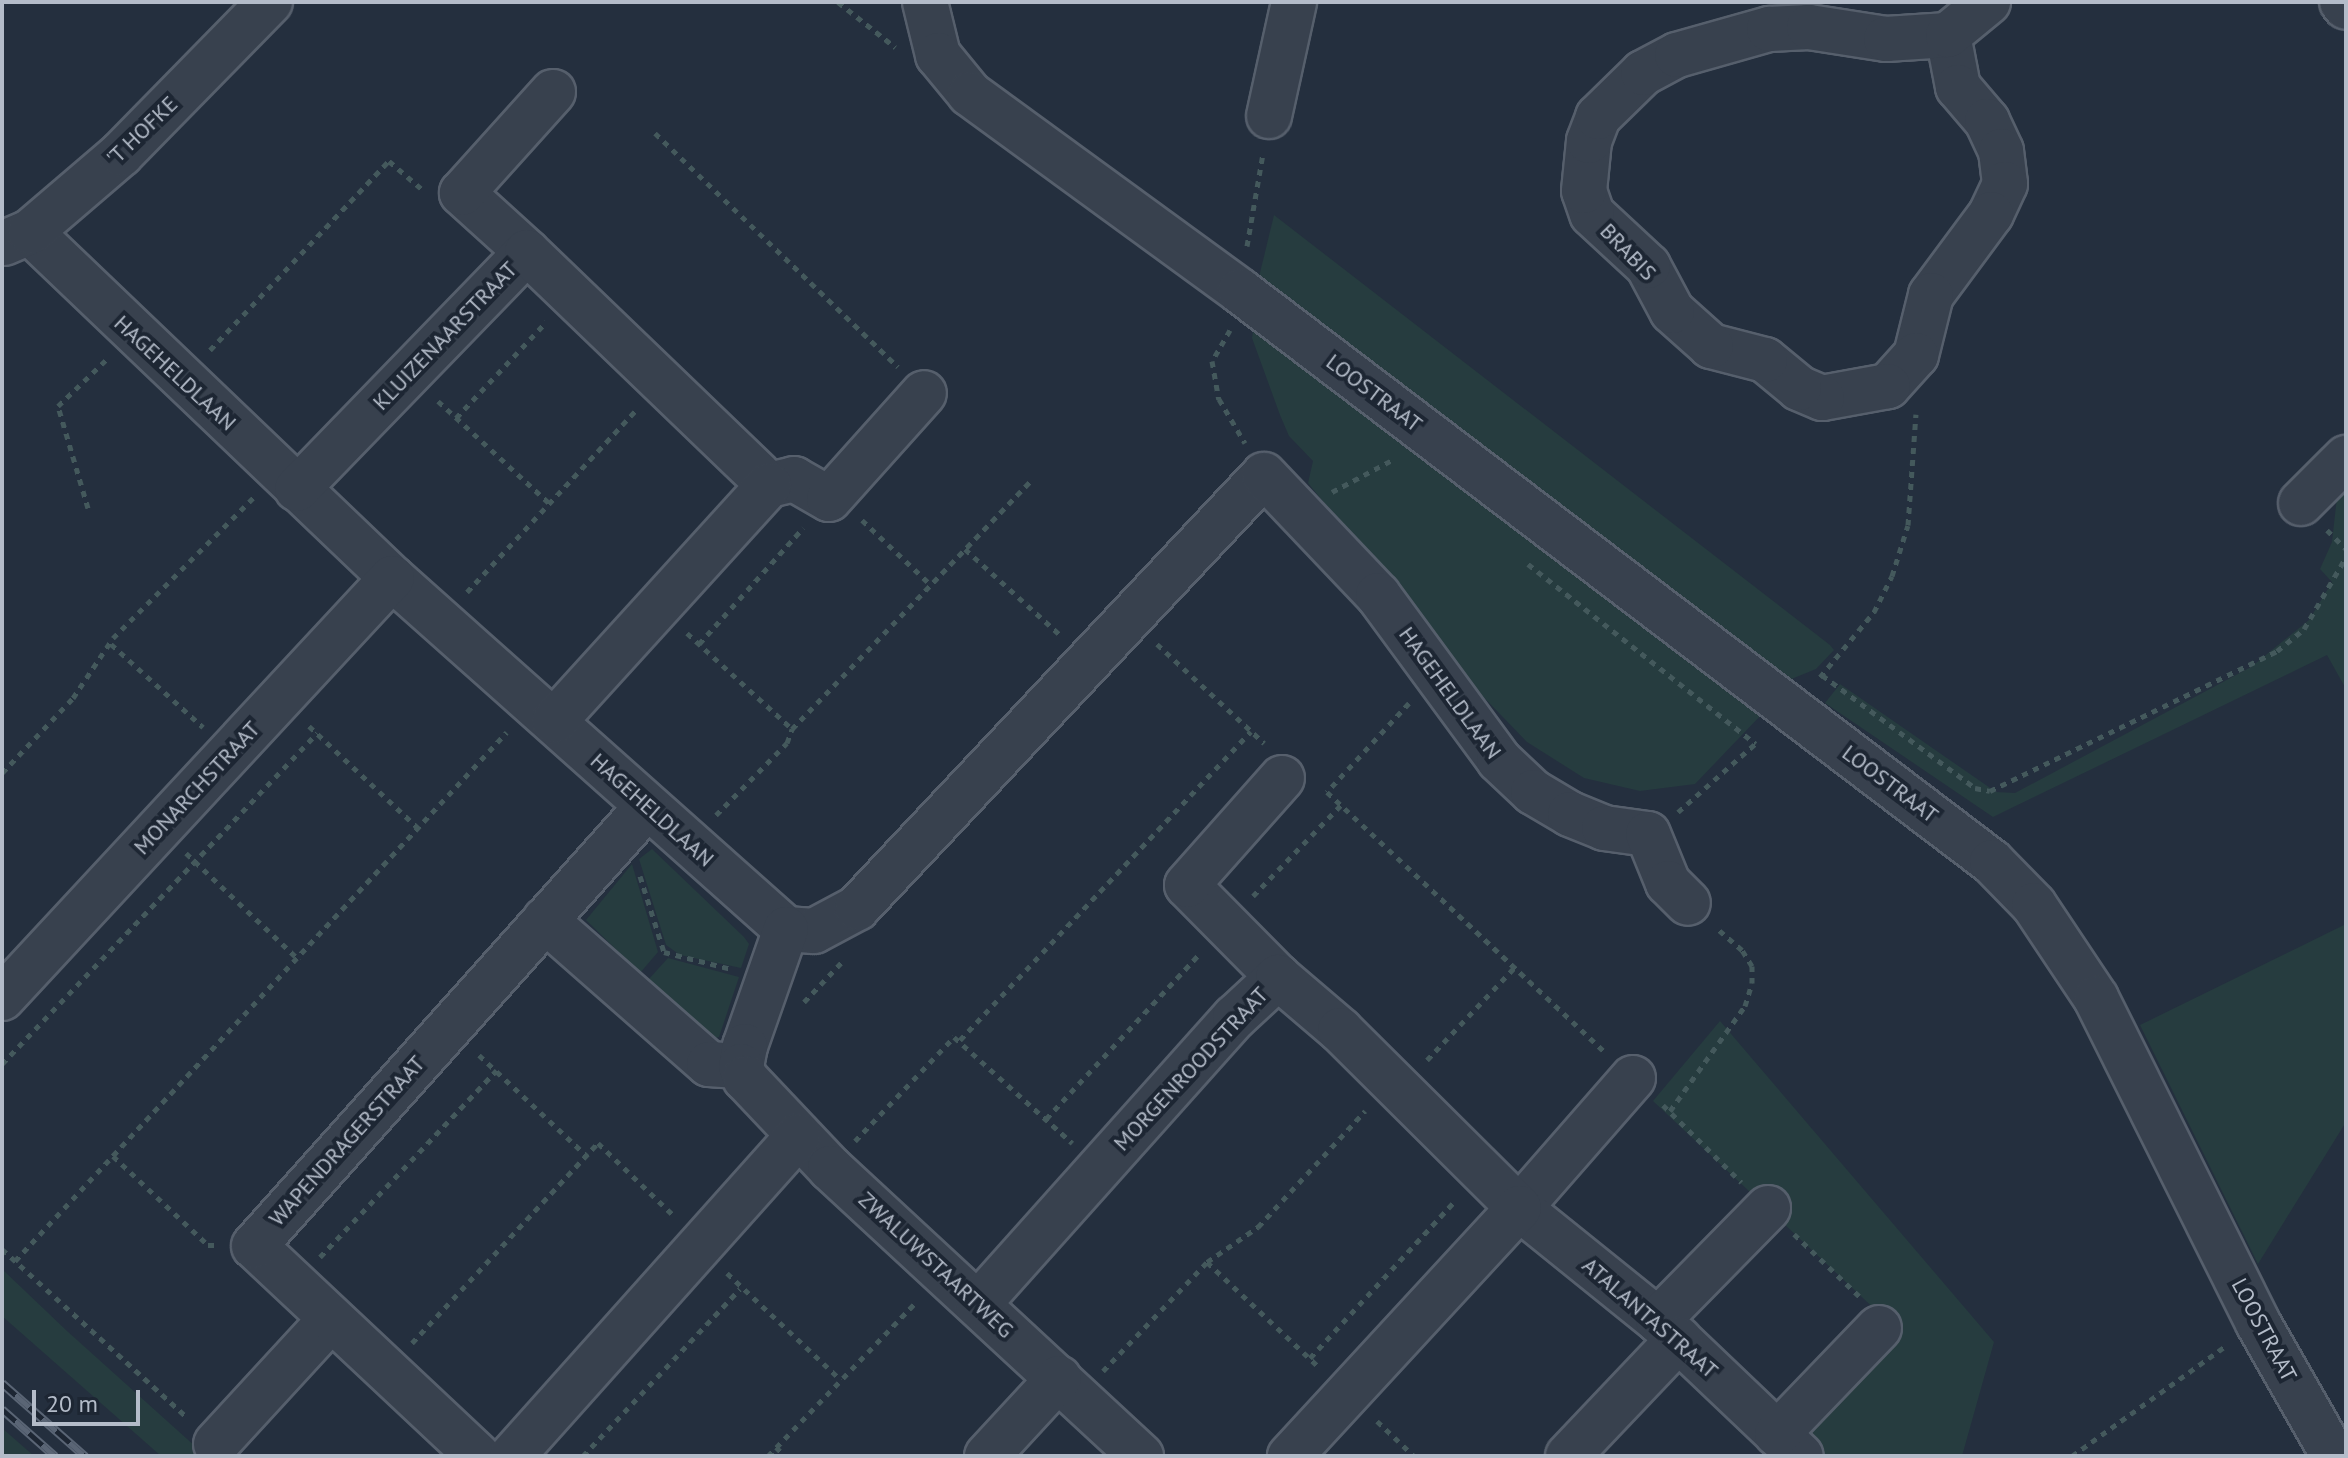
<!DOCTYPE html>
<html>
<head>
<meta charset="utf-8">
<style>
  body { margin:0 }
  #map { position:relative; width:2348px; height:1458px; overflow:hidden; background:#242f3e; font-family:"PT Sans",sans-serif }
  div>[style] { position:absolute }
  .green>* { inset:0; background:#263c3f }
  .path>* { height:5px; margin-top:-2.5px; transform-origin:0; background:repeating-linear-gradient(90deg,#44595c 0 6px,transparent 0 12px) }
  .roads { filter:drop-shadow(2px 0 #565f6c) drop-shadow(-2px 0 #565f6c) drop-shadow(0 2px #565f6c) drop-shadow(0 -2px #565f6c) }
  .minor>* { height:44px; margin:-22px; padding:0 22px; transform-origin:22px; border-radius:22px; background:#38414e }
  .rail>* { height:9px; margin-top:-4.5px; transform-origin:0; background:repeating-linear-gradient(90deg,#1d2633 0 18px,#5a6575 0 36px); box-sizing:border-box; border-block:2px solid #5a6575 }
  span { translate:-50% -50%; white-space:nowrap; text-align:center; line-height:1.15; -webkit-text-stroke:8px #1d2633; paint-order:stroke }
  .street-label { font-size:22px; color:#b4bcc9 }
  .frame { position:absolute; inset:0; border:4px solid #b4bcc9; pointer-events:none }
  .scale { position:absolute; left:32px; top:1390px; width:108px; height:36px; box-sizing:border-box; border:4px solid #b4bcc9; border-top:0; padding-left:10px; font-size:24px; line-height:28px; white-space:nowrap; color:#b4bcc9; -webkit-text-stroke:6px #1d2633; paint-order:stroke }
</style>
</head>
<body>
<div id="map">
  <div class="green">
    <i style="clip-path:polygon(1274px 215px,1830px 645px,1834px 650px,1816px 669px,1789px 680px,1258px 281px)"></i>
    <i style="clip-path:polygon(1255px 319px,1763px 713px,1695px 784px,1640px 791px,1584px 778px,1527px 742px,1472px 685px,1308px 483px,1313px 461px,1289px 436px,1280px 415px,1252px 338px)"></i>
    <i style="clip-path:polygon(2346px 487px,2346px 689px,2327px 655px,1993px 817px,1825px 703px,1840px 684px,1996px 792px,2015px 793px,2251px 667px,2309px 620px,2332px 582px,2320px 569px,2332px 542px,2337px 497px)"></i>
    <i style="clip-path:polygon(652px 849px,744px 937px,749px 944px,741px 968px,680px 955px,666px 945px,639px 859px)"></i>
    <i style="clip-path:polygon(632px 864px,658px 952px,640px 973px,586px 920px)"></i>
    <i style="clip-path:polygon(2346px 924px,2346px 1122px,2258px 1264px,2140px 1025px)"></i>
    <i style="clip-path:polygon(668px 958px,739px 977px,719px 1037px,709px 1039px,648px 980px)"></i>
    <i style="clip-path:polygon(1720px 1021px,1994px 1342px,1962px 1456px,1820px 1456px,1797px 1434px,1897px 1330px,1653px 1101px)"></i>
    <i style="clip-path:polygon(2px 1269px,67px 1331px,206px 1456px,161px 1456px,2px 1316px)"></i>
    <i style="clip-path:polygon(2px 1428px,34px 1456px,2px 1456px)"></i>
  </div>
  <div class="path">
    <i style="left:838px;top:2px;width:73px;rotate:38.3deg"></i>
    <i style="left:655px;top:133px;width:337px;rotate:43.9deg"></i>
    <i style="left:1247px;top:246px;width:94px;rotate:-80.2deg"></i>
    <i style="left:1230px;top:330px;width:36px;rotate:120deg"></i>
    <i style="left:1212px;top:361px;width:39px;rotate:80deg"></i>
    <i style="left:1219px;top:399px;width:51px;rotate:59.4deg"></i>
    <i style="left:210px;top:350px;width:260px;rotate:-46.6deg"></i>
    <i style="left:389px;top:161px;width:46px;rotate:40.6deg"></i>
    <i style="left:438px;top:401px;width:151px;rotate:42.6deg"></i>
    <i style="left:456px;top:418px;width:132px;rotate:-46.8deg"></i>
    <i style="left:1332px;top:492px;width:70px;rotate:-28deg"></i>
    <i style="left:88px;top:508px;width:106px;rotate:-106.4deg"></i>
    <i style="left:58px;top:406px;width:66px;rotate:-43.8deg"></i>
    <i style="left:862px;top:520px;width:95px;rotate:43.3deg"></i>
    <i style="left:2327px;top:530px;width:27px;rotate:45deg"></i>
    <i style="left:965px;top:549px;width:127px;rotate:42.1deg"></i>
    <i style="left:1528px;top:564px;width:290px;rotate:38.3deg"></i>
    <i style="left:467px;top:592px;width:250px;rotate:-47.1deg"></i>
    <i style="left:687px;top:633px;width:142px;rotate:42.4deg"></i>
    <i style="left:111px;top:644px;width:124px;rotate:42.1deg"></i>
    <i style="left:699px;top:644px;width:156px;rotate:-48.1deg"></i>
    <i style="left:1157px;top:644px;width:146px;rotate:42.8deg"></i>
    <i style="left:1822px;top:675px;width:190px;rotate:36.4deg"></i>
    <i style="left:1975px;top:788px;width:15px;rotate:11deg"></i>
    <i style="left:1990px;top:791px;width:319px;rotate:-26deg"></i>
    <i style="left:2277px;top:651px;width:35px;rotate:-39deg"></i>
    <i style="left:2304px;top:629px;width:83px;rotate:-59.7deg"></i>
    <i style="left:1820px;top:677px;width:85px;rotate:-50.3deg"></i>
    <i style="left:1874px;top:612px;width:40px;rotate:-63.4deg"></i>
    <i style="left:1892px;top:576px;width:53px;rotate:-72.6deg"></i>
    <i style="left:1908px;top:525px;width:111px;rotate:-85.9deg"></i>
    <i style="left:1409px;top:703px;width:121px;rotate:132.7deg"></i>
    <i style="left:1327px;top:792px;width:381px;rotate:43.1deg"></i>
    <i style="left:309px;top:726px;width:151px;rotate:43.1deg"></i>
    <i style="left:2px;top:773px;width:103px;rotate:-46.6deg"></i>
    <i style="left:73px;top:698px;width:72px;rotate:-56.3deg"></i>
    <i style="left:113px;top:638px;width:199px;rotate:-45deg"></i>
    <i style="left:1678px;top:812px;width:106px;rotate:-41.5deg"></i>
    <i style="left:716px;top:815px;width:101px;rotate:-45.4deg"></i>
    <i style="left:787px;top:743px;width:15px;rotate:-70deg"></i>
    <i style="left:792px;top:729px;width:347px;rotate:-46.1deg"></i>
    <i style="left:186px;top:853px;width:156px;rotate:43.4deg"></i>
    <i style="left:640px;top:876px;width:80px;rotate:72.5deg"></i>
    <i style="left:664px;top:952px;width:69px;rotate:14.2deg"></i>
    <i style="left:1253px;top:896px;width:127px;rotate:-46deg"></i>
    <i style="left:804px;top:1002px;width:54px;rotate:-46.5deg"></i>
    <i style="left:960px;top:1040px;width:424px;rotate:-46.7deg"></i>
    <i style="left:479px;top:1055px;width:148px;rotate:43.1deg"></i>
    <i style="left:1427px;top:1060px;width:127px;rotate:-46.6deg"></i>
    <i style="left:2px;top:1064px;width:457px;rotate:-46.4deg"></i>
    <i style="left:1663px;top:1105px;width:110px;rotate:44.6deg"></i>
    <i style="left:1670px;top:1111px;width:129px;rotate:-54.5deg"></i>
    <i style="left:1745px;top:1006px;width:24px;rotate:-73deg"></i>
    <i style="left:1752px;top:983px;width:17px;rotate:-90deg"></i>
    <i style="left:1752px;top:966px;width:19px;rotate:-122deg"></i>
    <i style="left:1742px;top:950px;width:35px;rotate:-139deg"></i>
    <i style="left:1046px;top:1119px;width:226px;rotate:-47.1deg"></i>
    <i style="left:855px;top:1141px;width:144px;rotate:-46.4deg"></i>
    <i style="left:954px;top:1037px;width:159px;rotate:41.9deg"></i>
    <i style="left:113px;top:1156px;width:130px;rotate:43.1deg"></i>
    <i style="left:208px;top:1245px;width:9px"></i>
    <i style="left:1794px;top:1234px;width:90px;rotate:43.6deg"></i>
    <i style="left:2px;top:1249px;width:251px;rotate:42.3deg"></i>
    <i style="left:320px;top:1257px;width:257px;rotate:-46.6deg"></i>
    <i style="left:15px;top:1261px;width:722px;rotate:-47.08deg"></i>
    <i style="left:1207px;top:1262px;width:155px;rotate:43.2deg"></i>
    <i style="left:727px;top:1273px;width:156px;rotate:43.2deg"></i>
    <i style="left:412px;top:1343px;width:273px;rotate:-47.1deg"></i>
    <i style="left:598px;top:1143px;width:105px;rotate:43.8deg"></i>
    <i style="left:1310px;top:1358px;width:215px;rotate:-47.3deg"></i>
    <i style="left:1103px;top:1371px;width:151px;rotate:-46.3deg"></i>
    <i style="left:1207px;top:1262px;width:62px;rotate:-34.5deg"></i>
    <i style="left:1258px;top:1227px;width:158px;rotate:-47.3deg"></i>
    <i style="left:1377px;top:1421px;width:51px;rotate:43.4deg"></i>
    <i style="left:776px;top:1447px;width:13px;rotate:45deg"></i>
    <i style="left:583px;top:1456px;width:229px;rotate:-46.8deg"></i>
    <i style="left:768px;top:1456px;width:214px;rotate:-46.1deg"></i>
    <i style="left:2072px;top:1456px;width:191px;rotate:-35.6deg"></i>
  </div>
  <div class="roads">
    <div class="minor">
      <i style="left:925px;top:2px;width:55px;rotate:76.2deg"></i>
      <i style="left:938px;top:55px;width:50px;rotate:50.6deg"></i>
      <i style="left:970px;top:94px;width:334px;rotate:36.1deg"></i>
      <i style="left:1240px;top:291px;width:944px;rotate:37.21deg"></i>
      <i style="left:1992px;top:862px;width:60px;rotate:45.7deg"></i>
      <i style="left:2034px;top:905px;width:112px;rotate:56.3deg"></i>
      <i style="left:2096px;top:998px;width:363px;rotate:63.5deg"></i>
      <i style="left:2258px;top:1323px;width:153px;rotate:60.3deg"></i>
      <i style="left:2342px;top:2px;width:6px;rotate:51deg"></i>
      <i style="left:1948px;top:35px;width:53px;rotate:79.1deg"></i>
      <i style="left:1958px;top:87px;width:45px;rotate:49.5deg"></i>
      <i style="left:1987px;top:121px;width:33px;rotate:65deg"></i>
      <i style="left:2001px;top:151px;width:33px;rotate:83deg"></i>
      <i style="left:2005px;top:184px;width:33px;rotate:115deg"></i>
      <i style="left:1991px;top:214px;width:101px;rotate:126.5deg"></i>
      <i style="left:1931px;top:295px;width:62px;rotate:104deg"></i>
      <i style="left:1916px;top:355px;width:42px;rotate:132.1deg"></i>
      <i style="left:1888px;top:386px;width:67px;rotate:169.7deg"></i>
      <i style="left:1822px;top:398px;width:25px;rotate:-157deg"></i>
      <i style="left:1799px;top:388px;width:44px;rotate:-140.5deg"></i>
      <i style="left:1765px;top:360px;width:56px;rotate:-165.5deg"></i>
      <i style="left:1711px;top:346px;width:52px;rotate:-138.1deg"></i>
      <i style="left:1672px;top:311px;width:51px;rotate:-118.1deg"></i>
      <i style="left:1648px;top:266px;width:76px;rotate:-137.1deg"></i>
      <i style="left:1592px;top:214px;width:24px;rotate:-109deg"></i>
      <i style="left:1584px;top:191px;width:50px;rotate:-84.3deg"></i>
      <i style="left:1589px;top:141px;width:26px;rotate:-69deg"></i>
      <i style="left:1598px;top:117px;width:63px;rotate:-44.4deg"></i>
      <i style="left:1643px;top:73px;width:38px;rotate:-28deg"></i>
      <i style="left:1677px;top:55px;width:96px;rotate:-15.8deg"></i>
      <i style="left:1769px;top:29px;width:40px;rotate:-2.9deg"></i>
      <i style="left:1809px;top:27px;width:78px;rotate:8.9deg"></i>
      <i style="left:1886px;top:39px;width:62px;rotate:-3.7deg"></i>
      <i style="left:1948px;top:35px;width:52px;rotate:-39.5deg"></i>
      <i style="left:1269px;top:116px;width:117px;rotate:-77.6deg"></i>
      <i style="left:30px;top:232px;width:501px;rotate:43.71deg"></i>
      <i style="left:392px;top:578px;width:528px;rotate:41.7deg"></i>
      <i style="left:786px;top:929px;width:28px;rotate:4deg"></i>
      <i style="left:814px;top:931px;width:49px;rotate:-28.1deg"></i>
      <i style="left:857px;top:908px;width:594px;rotate:-46.77deg"></i>
      <i style="left:1264px;top:475px;width:166px;rotate:46.5deg"></i>
      <i style="left:1378px;top:595px;width:205px;rotate:53.7deg"></i>
      <i style="left:1499px;top:760px;width:47px;rotate:43.3deg"></i>
      <i style="left:1533px;top:792px;width:43px;rotate:30.7deg"></i>
      <i style="left:1570px;top:814px;width:37px;rotate:22deg"></i>
      <i style="left:1604px;top:828px;width:44px;rotate:7.8deg"></i>
      <i style="left:1648px;top:834px;width:53px;rotate:67.8deg"></i>
      <i style="left:1668px;top:883px;width:28px;rotate:45deg"></i>
      <i style="left:4px;top:243px;width:28px;rotate:-23deg"></i>
      <i style="left:30px;top:232px;width:120px;rotate:-40.6deg"></i>
      <i style="left:121px;top:154px;width:213px;rotate:-45.6deg"></i>
      <i style="left:527px;top:252px;width:88px;rotate:-137.8deg"></i>
      <i style="left:462px;top:193px;width:136px;rotate:-48deg"></i>
      <i style="left:769px;top:485px;width:26px;rotate:-13deg"></i>
      <i style="left:794px;top:479px;width:40px;rotate:29.7deg"></i>
      <i style="left:829px;top:499px;width:142px;rotate:-48.1deg"></i>
      <i style="left:297px;top:489px;width:330px;rotate:-45.9deg"></i>
      <i style="left:527px;top:252px;width:336px;rotate:43.9deg"></i>
      <i style="left:769px;top:485px;width:319px;rotate:132.3deg"></i>
      <i style="left:2301px;top:503px;width:64px;rotate:-45deg"></i>
      <i style="left:545px;top:920px;width:218px;rotate:41.3deg"></i>
      <i style="left:709px;top:1064px;width:32px;rotate:4deg"></i>
      <i style="left:786px;top:929px;width:124px;rotate:109.3deg"></i>
      <i style="left:745px;top:1046px;width:20px;rotate:101deg"></i>
      <i style="left:741px;top:1066px;width:13px;rotate:72deg"></i>
      <i style="left:745px;top:1078px;width:124px;rotate:46.6deg"></i>
      <i style="left:830px;top:1168px;width:424px;rotate:42.8deg"></i>
      <i style="left:1278px;top:977px;width:129px;rotate:-134.7deg"></i>
      <i style="left:1187px;top:885px;width:143px;rotate:-48.4deg"></i>
      <i style="left:2px;top:998px;width:573px;rotate:-47.12deg"></i>
      <i style="left:1633px;top:1078px;width:173px;rotate:131.2deg"></i>
      <i style="left:1519px;top:1208px;width:179px;rotate:38.9deg"></i>
      <i style="left:1658px;top:1320px;width:197px;rotate:43.6deg"></i>
      <i style="left:978px;top:1304px;width:385px;rotate:-48.2deg"></i>
      <i style="left:1235px;top:1017px;width:59px;rotate:-42.9deg"></i>
      <i style="left:1278px;top:977px;width:82px;rotate:40.5deg"></i>
      <i style="left:1340px;top:1030px;width:252px;rotate:44.8deg"></i>
      <i style="left:1519px;top:1208px;width:338px;rotate:132.7deg"></i>
      <i style="left:1658px;top:1320px;width:157px;rotate:-45.5deg"></i>
      <i style="left:1777px;top:1434px;width:147px;rotate:-46.1deg"></i>
      <i style="left:216px;top:1444px;width:170px;rotate:-47.4deg"></i>
      <i style="left:478px;top:1456px;width:307px;rotate:-136.8deg"></i>
      <i style="left:254px;top:1246px;width:588px;rotate:-48.17deg"></i>
      <i style="left:512px;top:1456px;width:429px;rotate:-48.2deg"></i>
      <i style="left:987px;top:1456px;width:106px;rotate:-47.3deg"></i>
      <i style="left:1568px;top:1456px;width:161px;rotate:-46.5deg"></i>
    </div>
  </div>
  <div class="rail">
    <i style="left:2px;top:1383px;width:111px;rotate:41.3deg"></i>
    <i style="left:2px;top:1409px;width:71px;rotate:41.6deg"></i>
  </div>
  <div class="street-label">
    <span style="left:142px;top:131px;rotate:-44deg">'T HOFKE</span>
    <span style="left:1628px;top:252px;rotate:46deg">BRABIS</span>
    <span style="left:445px;top:336px;rotate:-46deg">KLUIZENAARSTRAAT</span>
    <span style="left:175px;top:373px;rotate:43deg">HAGEHELDLAAN</span>
    <span style="left:1374px;top:393px;rotate:37deg">LOOSTRAAT</span>
    <span style="left:1450px;top:693px;rotate:54deg">HAGEHELDLAAN</span>
    <span style="left:1890px;top:784px;rotate:37deg">LOOSTRAAT</span>
    <span style="left:197px;top:788px;rotate:-47deg">MONARCHSTRAAT</span>
    <span style="left:652px;top:810px;rotate:42deg">HAGEHELDLAAN</span>
    <span style="left:1191px;top:1069px;rotate:-47deg">MORGENROODSTRAAT</span>
    <span style="left:347px;top:1141px;rotate:-48deg">WAPENDRAGERSTRAAT</span>
    <span style="left:936px;top:1265px;rotate:43deg">ZWALUWSTAARTWEG</span>
    <span style="left:1650px;top:1318px;rotate:41deg">ATALANTASTRAAT</span>
    <span style="left:2264px;top:1330px;rotate:62deg">LOOSTRAAT</span>
  </div>
  <div class="frame"></div>
  <div class="scale">20 m</div>
</div>
</body>
</html>
